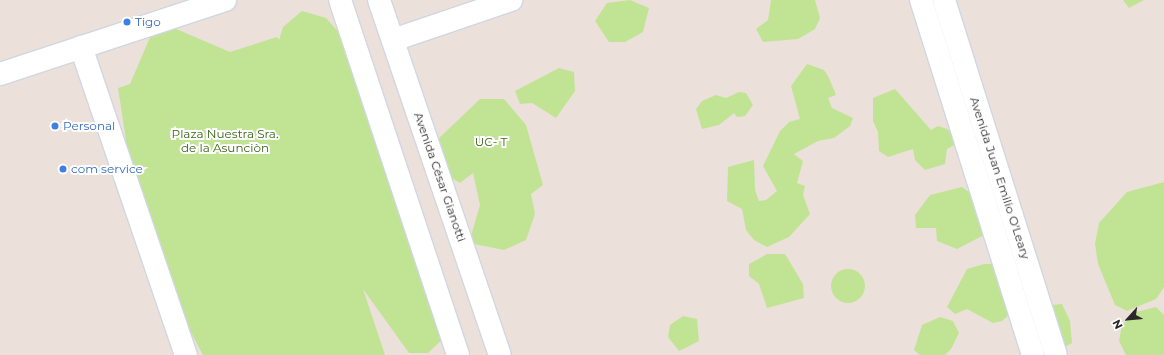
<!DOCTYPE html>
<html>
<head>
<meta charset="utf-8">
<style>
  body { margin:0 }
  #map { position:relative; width:1164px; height:355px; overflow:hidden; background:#ece0da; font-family:Montserrat,sans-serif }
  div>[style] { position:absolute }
  .green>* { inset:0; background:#c1e494 }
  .round { border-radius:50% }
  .roads { filter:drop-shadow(1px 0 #cfd7e2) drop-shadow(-1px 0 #cfd7e2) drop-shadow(0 1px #cfd7e2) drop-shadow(0 -1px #cfd7e2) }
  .minor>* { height:22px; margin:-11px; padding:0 11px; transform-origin:11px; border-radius:11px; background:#fff }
  .dots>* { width:11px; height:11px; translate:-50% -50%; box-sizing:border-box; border:2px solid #fff; border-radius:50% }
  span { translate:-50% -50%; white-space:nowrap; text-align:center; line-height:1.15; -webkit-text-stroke:4px #fff; paint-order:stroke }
  .shop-label { font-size:12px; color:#366cbe }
  .left { translate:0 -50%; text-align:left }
  .park-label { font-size:12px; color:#3a6717 }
  .street-label { font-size:12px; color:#292929 }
  .north { position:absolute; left:1108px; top:299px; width:40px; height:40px; -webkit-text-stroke:3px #fff; paint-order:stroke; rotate:243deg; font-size:11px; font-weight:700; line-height:16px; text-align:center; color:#292929 }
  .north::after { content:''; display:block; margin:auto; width:14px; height:18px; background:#292929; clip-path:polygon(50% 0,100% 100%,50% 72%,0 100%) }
</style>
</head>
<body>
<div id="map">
  <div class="green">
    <i style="clip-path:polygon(630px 0,649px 8px,643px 32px,625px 42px,609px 42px,595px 21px,607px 3px)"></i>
    <i style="clip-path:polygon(771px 0,815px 0,820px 18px,815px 29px,798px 39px,763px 42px,756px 29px,768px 20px)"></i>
    <i style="clip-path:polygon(1123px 0,1144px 0,1129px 8px)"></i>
    <i style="clip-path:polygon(302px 11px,326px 18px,342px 36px,446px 336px,428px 353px,409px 353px,363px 289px,385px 355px,203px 355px,141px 238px,118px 88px,130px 84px,151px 35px,174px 28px,230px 52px,277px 37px,279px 40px,283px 27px)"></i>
    <i style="clip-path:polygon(807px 64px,824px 70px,829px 78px,836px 95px,828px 98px,832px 108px,853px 118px,850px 126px,834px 138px,818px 141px,794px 154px,803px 161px,797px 183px,805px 186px,803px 195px,810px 214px,789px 237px,767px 247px,754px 240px,746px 230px,742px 209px,727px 201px,728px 167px,754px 160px,755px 190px,759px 201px,766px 200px,777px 191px,763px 166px,780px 131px,789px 122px,800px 119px,791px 86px)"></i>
    <i style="clip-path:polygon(559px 68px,574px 72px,575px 91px,556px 118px,532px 103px,520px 104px,515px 91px)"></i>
    <i style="clip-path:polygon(895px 89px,931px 130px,938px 126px,947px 129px,962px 141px,947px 149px,945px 164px,925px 170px,915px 160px,913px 149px,888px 157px,879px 151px,878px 132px,873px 121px,873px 98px)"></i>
    <i style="clip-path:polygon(739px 92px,746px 93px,753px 105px,745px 116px,737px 117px,734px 113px,719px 125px,702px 129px,696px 109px,702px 101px,716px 95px,726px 98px)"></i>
    <i style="clip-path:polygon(480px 99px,504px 99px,526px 125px,543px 185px,531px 194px,535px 214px,526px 240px,504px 250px,469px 243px,480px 205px,473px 173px,460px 183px,445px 174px,436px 141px)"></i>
    <i style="clip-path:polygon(1164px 182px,1164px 287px,1156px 299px,1127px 311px,1115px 305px,1098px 264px,1095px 244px,1099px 223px,1127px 192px)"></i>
    <i style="clip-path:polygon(962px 187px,976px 197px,988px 233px,957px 249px,937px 241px,936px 228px,916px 228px,915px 215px,930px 195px)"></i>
    <i style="clip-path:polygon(767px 254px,785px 254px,803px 284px,804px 298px,767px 308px,759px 284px,749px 276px,749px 264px)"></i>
    <i style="clip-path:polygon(984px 264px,994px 264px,1012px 312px,1002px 321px,993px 323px,967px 309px,955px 314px,947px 307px,967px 269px)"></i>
    <i class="round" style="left:831px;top:269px;width:34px;height:34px"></i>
    <i style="clip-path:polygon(1062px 304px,1070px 321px,1072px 343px,1063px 348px,1051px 305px)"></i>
    <i style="clip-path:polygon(1156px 307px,1164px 315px,1164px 355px,1126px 355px,1119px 341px,1122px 325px,1136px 312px)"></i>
    <i style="clip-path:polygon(683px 316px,697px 319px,699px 341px,679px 351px,668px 337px,670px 325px)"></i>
    <i style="clip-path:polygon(940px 317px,953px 321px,959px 333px,951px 349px,945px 355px,920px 355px,914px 350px,922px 325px)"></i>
  </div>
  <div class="roads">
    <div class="minor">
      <i style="left:340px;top:0;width:374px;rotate:71.6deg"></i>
      <i style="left:379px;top:0;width:375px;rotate:71.2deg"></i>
      <i style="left:921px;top:0;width:372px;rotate:72.5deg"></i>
      <i style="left:944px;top:0;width:372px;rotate:72.5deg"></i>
      <i style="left:393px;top:40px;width:125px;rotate:-18.7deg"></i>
      <i style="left:81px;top:47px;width:325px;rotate:71.2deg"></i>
      <i style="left:0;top:74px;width:237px;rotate:-18.2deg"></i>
    </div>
  </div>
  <div class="dots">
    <i style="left:127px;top:22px;background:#3f7fe0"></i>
    <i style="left:55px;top:126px;background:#3f7fe0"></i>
    <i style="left:63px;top:169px;background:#3f7fe0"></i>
  </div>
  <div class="shop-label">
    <span class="left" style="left:135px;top:22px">Tigo</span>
    <span class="left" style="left:63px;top:126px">Personal</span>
    <span class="left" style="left:71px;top:169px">com service</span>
  </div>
  <div class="park-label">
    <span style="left:225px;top:141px">Plaza Nuestra Sra.<br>de la Asunciòn</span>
    <span style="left:491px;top:142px">UC- T</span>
  </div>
  <div class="street-label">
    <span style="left:440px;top:177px;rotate:71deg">Avenida César Gianotti</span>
    <span style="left:1000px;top:178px;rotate:72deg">Avenida Juan Emilio O'Leary</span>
  </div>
  <div class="north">N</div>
</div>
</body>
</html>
